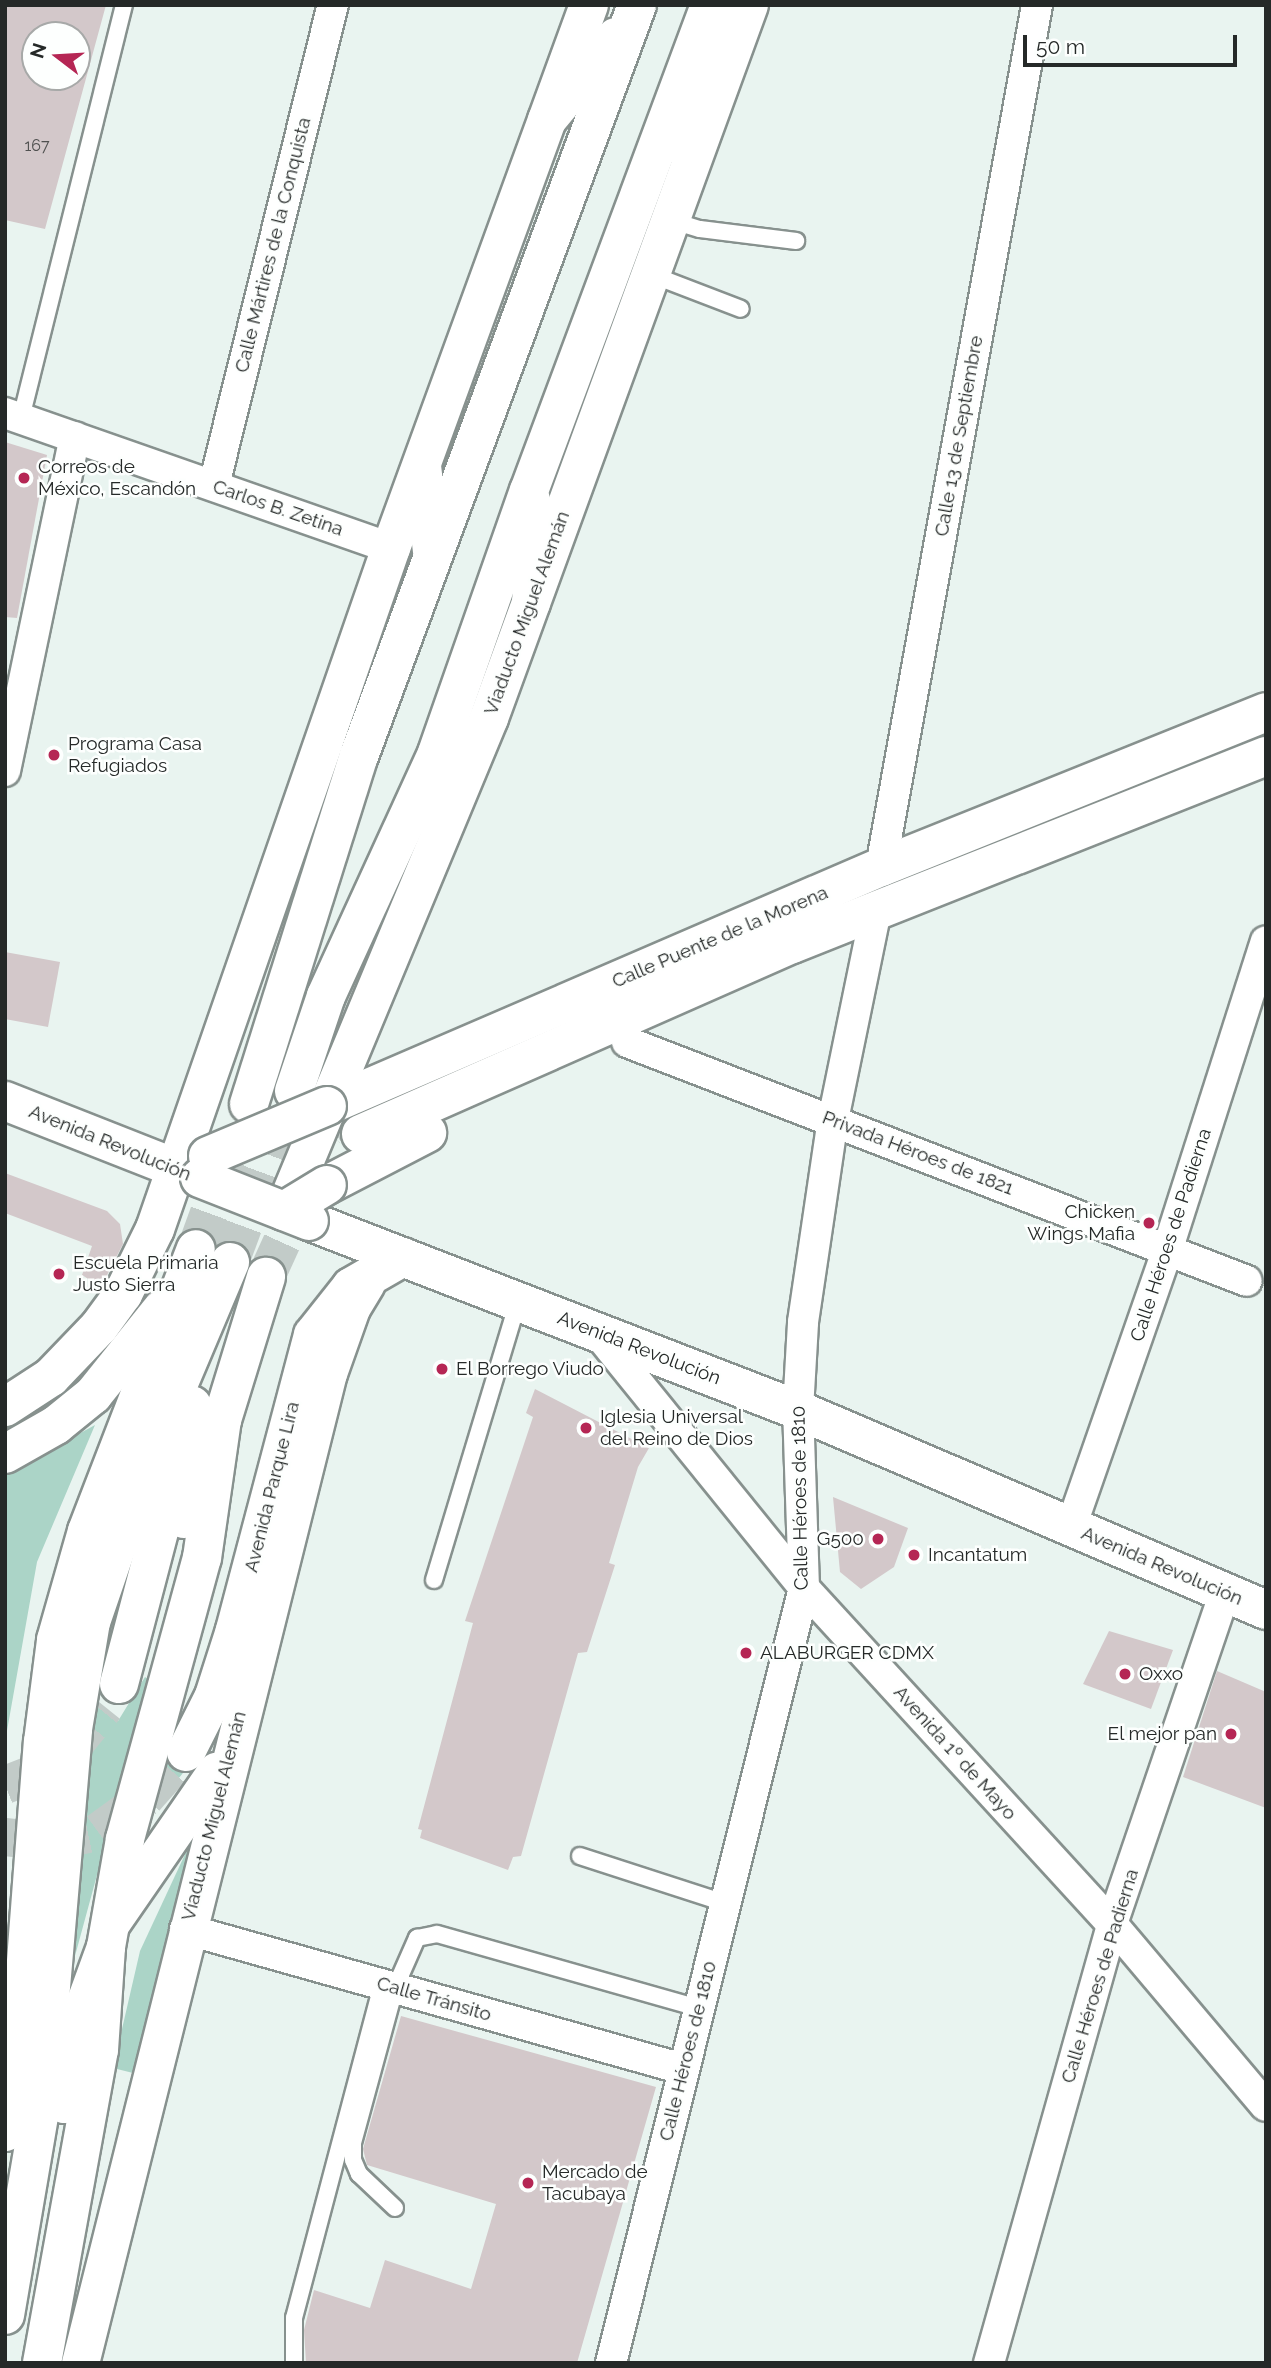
<!DOCTYPE html>
<html>
<head>
<meta charset="utf-8">
<style>
  body { margin:0 }
  #map { position:relative; width:1271px; height:2368px; overflow:hidden; background:#e9f4f0; font-family:Raleway,sans-serif }
  div>[style] { position:absolute }
  .green>* { inset:0; background:#abd4c7 }
  .building>* { inset:0; background:#d3c8ca }
  .secondary-tunnel>* { height:38px; margin-top:-19px; transform-origin:0; background:repeating-linear-gradient(90deg,#c2cbc8 0 38px,transparent 0 57px) }
  .motorway-tunnel>* { height:38px; margin-top:-19px; transform-origin:0; background:repeating-linear-gradient(90deg,#c2cbc8 0 38px,transparent 0 57px) }
  .roads { filter:drop-shadow(2px 0 #87918e) drop-shadow(-2px 0 #87918e) drop-shadow(0 2px #87918e) drop-shadow(0 -2px #87918e) }
  .service>* { height:16px; margin:-8px; padding:0 8px; transform-origin:8px; border-radius:8px; background:#fff }
  .minor>* { height:30px; margin:-15px; padding:0 15px; transform-origin:15px; border-radius:15px; background:#fff }
  .tertiary>* { height:37px; margin:-18.5px; padding:0 18.5px; transform-origin:18.5px; border-radius:18.5px; background:#fff }
  .secondary>* { height:38px; margin:-19px; padding:0 19px; transform-origin:19px; border-radius:19px; background:#fff }
  .primary>* { height:38px; margin:-19px; padding:0 19px; transform-origin:19px; border-radius:19px; background:#fff }
  .motorway>* { height:38px; margin:-19px; padding:0 19px; transform-origin:19px; border-radius:19px; background:#fff }
  .bridges { filter:drop-shadow(2px 0 #87918e) drop-shadow(-2px 0 #87918e) drop-shadow(0 2px #87918e) drop-shadow(0 -2px #87918e) }
  .secondary-bridge>* { height:38px; margin:-19px; padding:0 19px; transform-origin:19px; border-radius:19px; background:#fff }
  .primary-bridge>* { height:38px; margin:-19px; padding:0 19px; transform-origin:19px; border-radius:19px; background:#fff }
  .dots>* { width:19px; height:19px; translate:-50% -50%; box-sizing:border-box; border:4px solid #fdfffe; border-radius:50% }
  span { translate:-50% -50%; white-space:nowrap; text-align:center; line-height:1.15; -webkit-text-stroke:5px #fdfffe; paint-order:stroke }
  .number-label { font-size:16px; color:#505150 }
  .number-label span { -webkit-text-stroke-width:0 }
  .street-label { font-size:19px; color:#252928 }
  .poi-label { font-size:19px; color:#252928 }
  .left { translate:0 -50%; text-align:left }
  .right { translate:-100% -50%; text-align:right }
  .frame { position:absolute; inset:0; border:7px solid #252928; pointer-events:none }
  .north { position:absolute; left:21px; top:21px; width:70px; height:70px; box-sizing:border-box; background:#fdfffe; border:2px solid #a7a9a8; border-radius:50%; rotate:287deg; font-size:19px; font-weight:700; line-height:28px; text-align:center; color:#252928 }
  .north::after { content:''; display:block; margin:auto; width:24px; height:32px; background:#b52654; clip-path:polygon(50% 0,100% 100%,50% 72%,0 100%) }
  .scale { position:absolute; left:1023px; top:35px; width:214px; height:32px; box-sizing:border-box; border:4px solid #252928; border-top:0; padding-left:9px; font-size:21px; line-height:24px; white-space:nowrap; color:#252928; -webkit-text-stroke:5px #fdfffe; paint-order:stroke }
</style>
</head>
<body>
<div id="map">
  <div class="green">
    <i style="clip-path:polygon(95px 1425px,37px 1562px,5px 1742px,5px 1467px,53px 1448px)"></i>
    <i style="clip-path:polygon(145px 1677px,150px 1680px,75px 1956px,92px 1700px,118px 1721px)"></i>
    <i style="clip-path:polygon(170px 1746px,191px 1763px,150px 1814px)"></i>
    <i style="clip-path:polygon(187px 1850px,192px 1851px,137px 2074px,113px 2068px,140px 1951px)"></i>
  </div>
  <div class="building">
    <i style="clip-path:polygon(evenodd,5px 5px,106px 5px,45px 229px,5px 220px,5px 5px,35px 35px,77px 35px,77px 77px,35px 77px,35px 35px)"></i>
    <i style="clip-path:polygon(5px 442px,47px 455px,17px 618px,5px 617px)"></i>
    <i style="clip-path:polygon(5px 952px,60px 962px,48px 1027px,5px 1019px)"></i>
    <i style="clip-path:polygon(5px 1173px,107px 1211px,120px 1224px,123px 1244px,101px 1287px,82px 1275px,92px 1246px,5px 1213px)"></i>
    <i style="clip-path:polygon(535px 1389px,649px 1448px,638px 1467px,609px 1563px,615px 1565px,587px 1652px,578px 1653px,521px 1856px,513px 1857px,508px 1870px,420px 1838px,422px 1830px,418px 1829px,473px 1623px,465px 1621px,533px 1417px,526px 1413px)"></i>
    <i style="clip-path:polygon(833px 1497px,908px 1528px,894px 1567px,861px 1589px,840px 1572px)"></i>
    <i style="clip-path:polygon(1109px 1631px,1173px 1650px,1151px 1709px,1083px 1684px)"></i>
    <i style="clip-path:polygon(1217px 1671px,1266px 1692px,1266px 1808px,1183px 1777px)"></i>
    <i style="clip-path:polygon(401px 2016px,656px 2087px,577px 2363px,306px 2363px,304px 2330px,314px 2290px,370px 2308px,385px 2260px,471px 2289px,496px 2204px,367px 2165px,363px 2149px)"></i>
  </div>
  <div class="secondary-tunnel">
    <i style="left:266px;top:1277px;width:97px;rotate:-65.6deg"></i>
    <i style="left:306px;top:1189px;width:57px;rotate:-48.5deg"></i>
    <i style="left:344px;top:1146px;width:21px;rotate:-35deg"></i>
    <i style="left:5px;top:1837px;width:46px;rotate:6.2deg"></i>
    <i style="left:51px;top:1842px;width:48px;rotate:-12deg"></i>
    <i style="left:98px;top:1832px;width:58px;rotate:-35.9deg"></i>
    <i style="left:145px;top:1798px;width:62px;rotate:-48.3deg"></i>
  </div>
  <div class="motorway-tunnel">
    <i style="left:196px;top:1249px;width:100px;rotate:-70.1deg"></i>
    <i style="left:230px;top:1262px;width:173px;rotate:-69.7deg"></i>
    <i style="left:5px;top:1785px;width:46px;rotate:-21.6deg"></i>
    <i style="left:48px;top:1768px;width:22px;rotate:-36deg"></i>
    <i style="left:66px;top:1755px;width:62px;rotate:-50.9deg"></i>
  </div>
  <div class="roads">
    <div class="service">
      <i style="left:670px;top:220px;width:31px;rotate:17deg"></i>
      <i style="left:700px;top:229px;width:97px;rotate:7.1deg"></i>
      <i style="left:650px;top:274px;width:97px;rotate:21deg"></i>
      <i style="left:21px;top:418px;width:426px;rotate:-76deg"></i>
      <i style="left:434px;top:1580px;width:291px;rotate:-73.2deg"></i>
      <i style="left:580px;top:1856px;width:152px;rotate:18deg"></i>
      <i style="left:395px;top:2208px;width:50px;rotate:-136.6deg"></i>
      <i style="left:359px;top:2174px;width:15px;rotate:-113deg"></i>
      <i style="left:353px;top:2160px;width:17px;rotate:-90deg"></i>
      <i style="left:353px;top:2143px;width:161px;rotate:-74.8deg"></i>
      <i style="left:395px;top:1988px;width:55px;rotate:-66.3deg"></i>
      <i style="left:417px;top:1938px;width:20px;rotate:-11deg"></i>
      <i style="left:437px;top:1934px;width:272px;rotate:15.8deg"></i>
      <i style="left:294px;top:2363px;width:45px;rotate:-90deg"></i>
      <i style="left:294px;top:2318px;width:345px;rotate:-75.2deg"></i>
    </div>
    <div class="minor">
      <i style="left:5px;top:413px;width:409px;rotate:19.3deg"></i>
      <i style="left:214px;top:485px;width:495px;rotate:-76.1deg"></i>
      <i style="left:5px;top:771px;width:341px;rotate:-78.2deg"></i>
      <i style="left:881px;top:867px;width:876px;rotate:-79.74deg"></i>
      <i style="left:627px;top:1042px;width:664px;rotate:21.08deg"></i>
      <i style="left:596px;top:1331px;width:331px;rotate:51deg"></i>
      <i style="left:804px;top:1588px;width:456px;rotate:47.5deg"></i>
      <i style="left:1112px;top:1924px;width:238px;rotate:49.8deg"></i>
      <i style="left:1071px;top:1527px;width:292px;rotate:-70.8deg"></i>
      <i style="left:1167px;top:1251px;width:325px;rotate:-72.3deg"></i>
      <i style="left:185px;top:1929px;width:517px;rotate:15.7deg"></i>
      <i style="left:611px;top:2363px;width:799px;rotate:-76.02deg"></i>
      <i style="left:804px;top:1588px;width:178px;rotate:-91.9deg"></i>
      <i style="left:798px;top:1410px;width:88px;rotate:-86.7deg"></i>
      <i style="left:803px;top:1322px;width:204px;rotate:-81.6deg"></i>
      <i style="left:833px;top:1120px;width:213px;rotate:-78.4deg"></i>
      <i style="left:989px;top:2363px;width:456px;rotate:-74.3deg"></i>
      <i style="left:1112px;top:1924px;width:350px;rotate:-71.2deg"></i>
    </div>
    <div class="tertiary">
      <i style="left:111px;top:1923px;width:185px;rotate:-55.4deg"></i>
      <i style="left:80px;top:2363px;width:1021px;rotate:-75.94deg"></i>
      <i style="left:328px;top:1373px;width:69px;rotate:-70.5deg"></i>
      <i style="left:351px;top:1308px;width:29px;rotate:-59deg"></i>
    </div>
    <div class="secondary">
      <i style="left:327px;top:1106px;width:603px;rotate:-23.34deg"></i>
      <i style="left:881px;top:867px;width:415px;rotate:-21.9deg"></i>
      <i style="left:361px;top:1134px;width:471px;rotate:-23.8deg"></i>
      <i style="left:792px;top:944px;width:510px;rotate:-21.63deg"></i>
      <i style="left:327px;top:1185px;width:113px;rotate:-27.5deg"></i>
      <i style="left:284px;top:1211px;width:534px;rotate:-67.42deg"></i>
      <i style="left:489px;top:718px;width:759px;rotate:-69.97deg"></i>
      <i style="left:5px;top:1407px;width:55px;rotate:-33.1deg"></i>
      <i style="left:51px;top:1377px;width:69px;rotate:-46.2deg"></i>
      <i style="left:99px;top:1327px;width:41px;rotate:-54deg"></i>
      <i style="left:123px;top:1294px;width:72px;rotate:-63.8deg"></i>
      <i style="left:155px;top:1229px;width:721px;rotate:-70.89deg"></i>
      <i style="left:391px;top:548px;width:578px;rotate:-69.97deg"></i>
      <i style="left:186px;top:1752px;width:63px;rotate:-63.4deg"></i>
      <i style="left:214px;top:1696px;width:69px;rotate:-72.3deg"></i>
      <i style="left:235px;top:1630px;width:305px;rotate:-75.2deg"></i>
      <i style="left:313px;top:1335px;width:61px;rotate:-51.6deg"></i>
      <i style="left:351px;top:1287px;width:60px;rotate:-30deg"></i>
      <i style="left:42px;top:2363px;width:318px;rotate:-79.7deg"></i>
      <i style="left:99px;top:2050px;width:103px;rotate:-86.1deg"></i>
      <i style="left:106px;top:1947px;width:110px;rotate:-80deg"></i>
      <i style="left:125px;top:1839px;width:291px;rotate:-74.7deg"></i>
      <i style="left:202px;top:1558px;width:139px;rotate:-81.8deg"></i>
      <i style="left:222px;top:1420px;width:150px;rotate:-72.9deg"></i>
    </div>
    <div class="primary">
      <i style="left:5px;top:1101px;width:210px;rotate:21.5deg"></i>
      <i style="left:309px;top:1221px;width:524px;rotate:21.13deg"></i>
      <i style="left:798px;top:1410px;width:509px;rotate:23.14deg"></i>
    </div>
    <div class="motorway">
      <i style="left:547px;top:120px;width:108px;rotate:-50.3deg"></i>
      <i style="left:671px;top:143px;width:85px;rotate:-53.1deg"></i>
      <i style="left:422px;top:466px;width:86px;rotate:83.3deg"></i>
      <i style="left:531px;top:500px;width:39px;rotate:83deg"></i>
      <i style="left:536px;top:539px;width:64px;rotate:94.5deg"></i>
      <i style="left:294px;top:1091px;width:100px;rotate:-71.4deg"></i>
      <i style="left:326px;top:996px;width:267px;rotate:-65.4deg"></i>
      <i style="left:437px;top:753px;width:278px;rotate:-70.7deg"></i>
      <i style="left:529px;top:491px;width:519px;rotate:-69.57deg"></i>
      <i style="left:249px;top:1104px;width:365px;rotate:-72.5deg"></i>
      <i style="left:359px;top:756px;width:801px;rotate:-69.69deg"></i>
      <i style="left:5px;top:1454px;width:59px;rotate:-29.6deg"></i>
      <i style="left:56px;top:1425px;width:48px;rotate:-39deg"></i>
      <i style="left:93px;top:1395px;width:110px;rotate:-51.3deg"></i>
      <i style="left:184px;top:1519px;width:106px;rotate:-69deg"></i>
      <i style="left:119px;top:1684px;width:288px;rotate:-75.3deg"></i>
      <i style="left:64px;top:2104px;width:96px;rotate:-78.6deg"></i>
      <i style="left:83px;top:2010px;width:67px;rotate:-69.9deg"></i>
      <i style="left:5px;top:2132px;width:133px;rotate:-82.2deg"></i>
      <i style="left:23px;top:2000px;width:259px;rotate:-85.6deg"></i>
      <i style="left:43px;top:1742px;width:103px;rotate:-82.7deg"></i>
      <i style="left:56px;top:1640px;width:113px;rotate:-74.1deg"></i>
      <i style="left:87px;top:1531px;width:302px;rotate:-68.9deg"></i>
      <i style="left:5px;top:2315px;width:214px;rotate:-80.3deg"></i>
      <i style="left:41px;top:2104px;width:376px;rotate:-85.1deg"></i>
      <i style="left:73px;top:1729px;width:109px;rotate:-80.5deg"></i>
      <i style="left:91px;top:1622px;width:170px;rotate:-71.1deg"></i>
      <i style="left:146px;top:1461px;width:216px;rotate:-67.1deg"></i>
    </div>
  </div>
  <div class="bridges">
    <div class="secondary-bridge">
      <i style="left:208px;top:1156px;width:129px;rotate:-22.8deg"></i>
      <i style="left:284px;top:1211px;width:50px;rotate:-31.2deg"></i>
    </div>
    <div class="primary-bridge">
      <i style="left:200px;top:1178px;width:117px;rotate:21.5deg"></i>
    </div>
  </div>
  <div class="dots">
    <i style="left:24px;top:478px;background:#b52654"></i>
    <i style="left:54px;top:755px;background:#b52654"></i>
    <i style="left:1149px;top:1223px;background:#b52654"></i>
    <i style="left:59px;top:1274px;background:#b52654"></i>
    <i style="left:442px;top:1369px;background:#b52654"></i>
    <i style="left:586px;top:1428px;background:#b52654"></i>
    <i style="left:878px;top:1539px;background:#b52654"></i>
    <i style="left:914px;top:1555px;background:#b52654"></i>
    <i style="left:746px;top:1653px;background:#b52654"></i>
    <i style="left:1125px;top:1674px;background:#b52654"></i>
    <i style="left:1231px;top:1734px;background:#b52654"></i>
    <i style="left:528px;top:2183px;background:#b52654"></i>
  </div>
  <div class="number-label">
    <span style="left:37px;top:146px">167</span>
  </div>
  <div class="street-label">
    <span style="left:273px;top:245px;rotate:-76deg">Calle Mártires de la Conquista</span>
    <span style="left:959px;top:436px;rotate:-80deg">Calle 13 de Septiembre</span>
    <span style="left:278px;top:508px;rotate:19deg">Carlos B. Zetina</span>
    <span style="left:527px;top:613px;rotate:-70deg">Viaducto Miguel Alemán</span>
    <span style="left:720px;top:937px;rotate:-23deg">Calle Puente de la Morena</span>
    <span style="left:110px;top:1143px;rotate:22deg">Avenida Revolución</span>
    <span style="left:918px;top:1153px;rotate:21deg">Privada Héroes de 1821</span>
    <span style="left:1171px;top:1235px;rotate:-72deg">Calle Héroes de Padierna</span>
    <span style="left:639px;top:1348px;rotate:21deg">Avenida Revolución</span>
    <span style="left:272px;top:1487px;rotate:-76deg">Avenida Parque Lira</span>
    <span style="left:800px;top:1498px;rotate:-91deg">Calle Héroes de 1810</span>
    <span style="left:1162px;top:1566px;rotate:23deg">Avenida Revolución</span>
    <span style="left:955px;top:1753px;rotate:48deg">Avenida 1º de Mayo</span>
    <span style="left:214px;top:1816px;rotate:-76deg">Viaducto Miguel Alemán</span>
    <span style="left:1100px;top:1976px;rotate:-73deg">Calle Héroes de Padierna</span>
    <span style="left:434px;top:1999px;rotate:16deg">Calle Tránsito</span>
    <span style="left:688px;top:2051px;rotate:-76deg">Calle Héroes de 1810</span>
  </div>
  <div class="poi-label">
    <span class="left" style="left:38px;top:478px">Correos de<br>México, Escandón</span>
    <span class="left" style="left:68px;top:755px">Programa Casa<br>Refugiados</span>
    <span class="right" style="left:1135px;top:1223px">Chicken<br>Wings Mafia</span>
    <span class="left" style="left:73px;top:1274px">Escuela Primaria<br>Justo Sierra</span>
    <span class="left" style="left:456px;top:1369px">El Borrego Viudo</span>
    <span class="left" style="left:600px;top:1428px">Iglesia Universal<br>del Reino de Dios</span>
    <span class="right" style="left:864px;top:1539px">G500</span>
    <span class="left" style="left:928px;top:1555px">Incantatum</span>
    <span class="left" style="left:760px;top:1653px">ALABURGER CDMX</span>
    <span class="left" style="left:1139px;top:1674px">Oxxo</span>
    <span class="right" style="left:1217px;top:1734px">El mejor pan</span>
    <span class="left" style="left:542px;top:2183px">Mercado de<br>Tacubaya</span>
  </div>
  <div class="frame"></div>
  <div class="north">N</div>
  <div class="scale">50 m</div>
</div>
</body>
</html>
